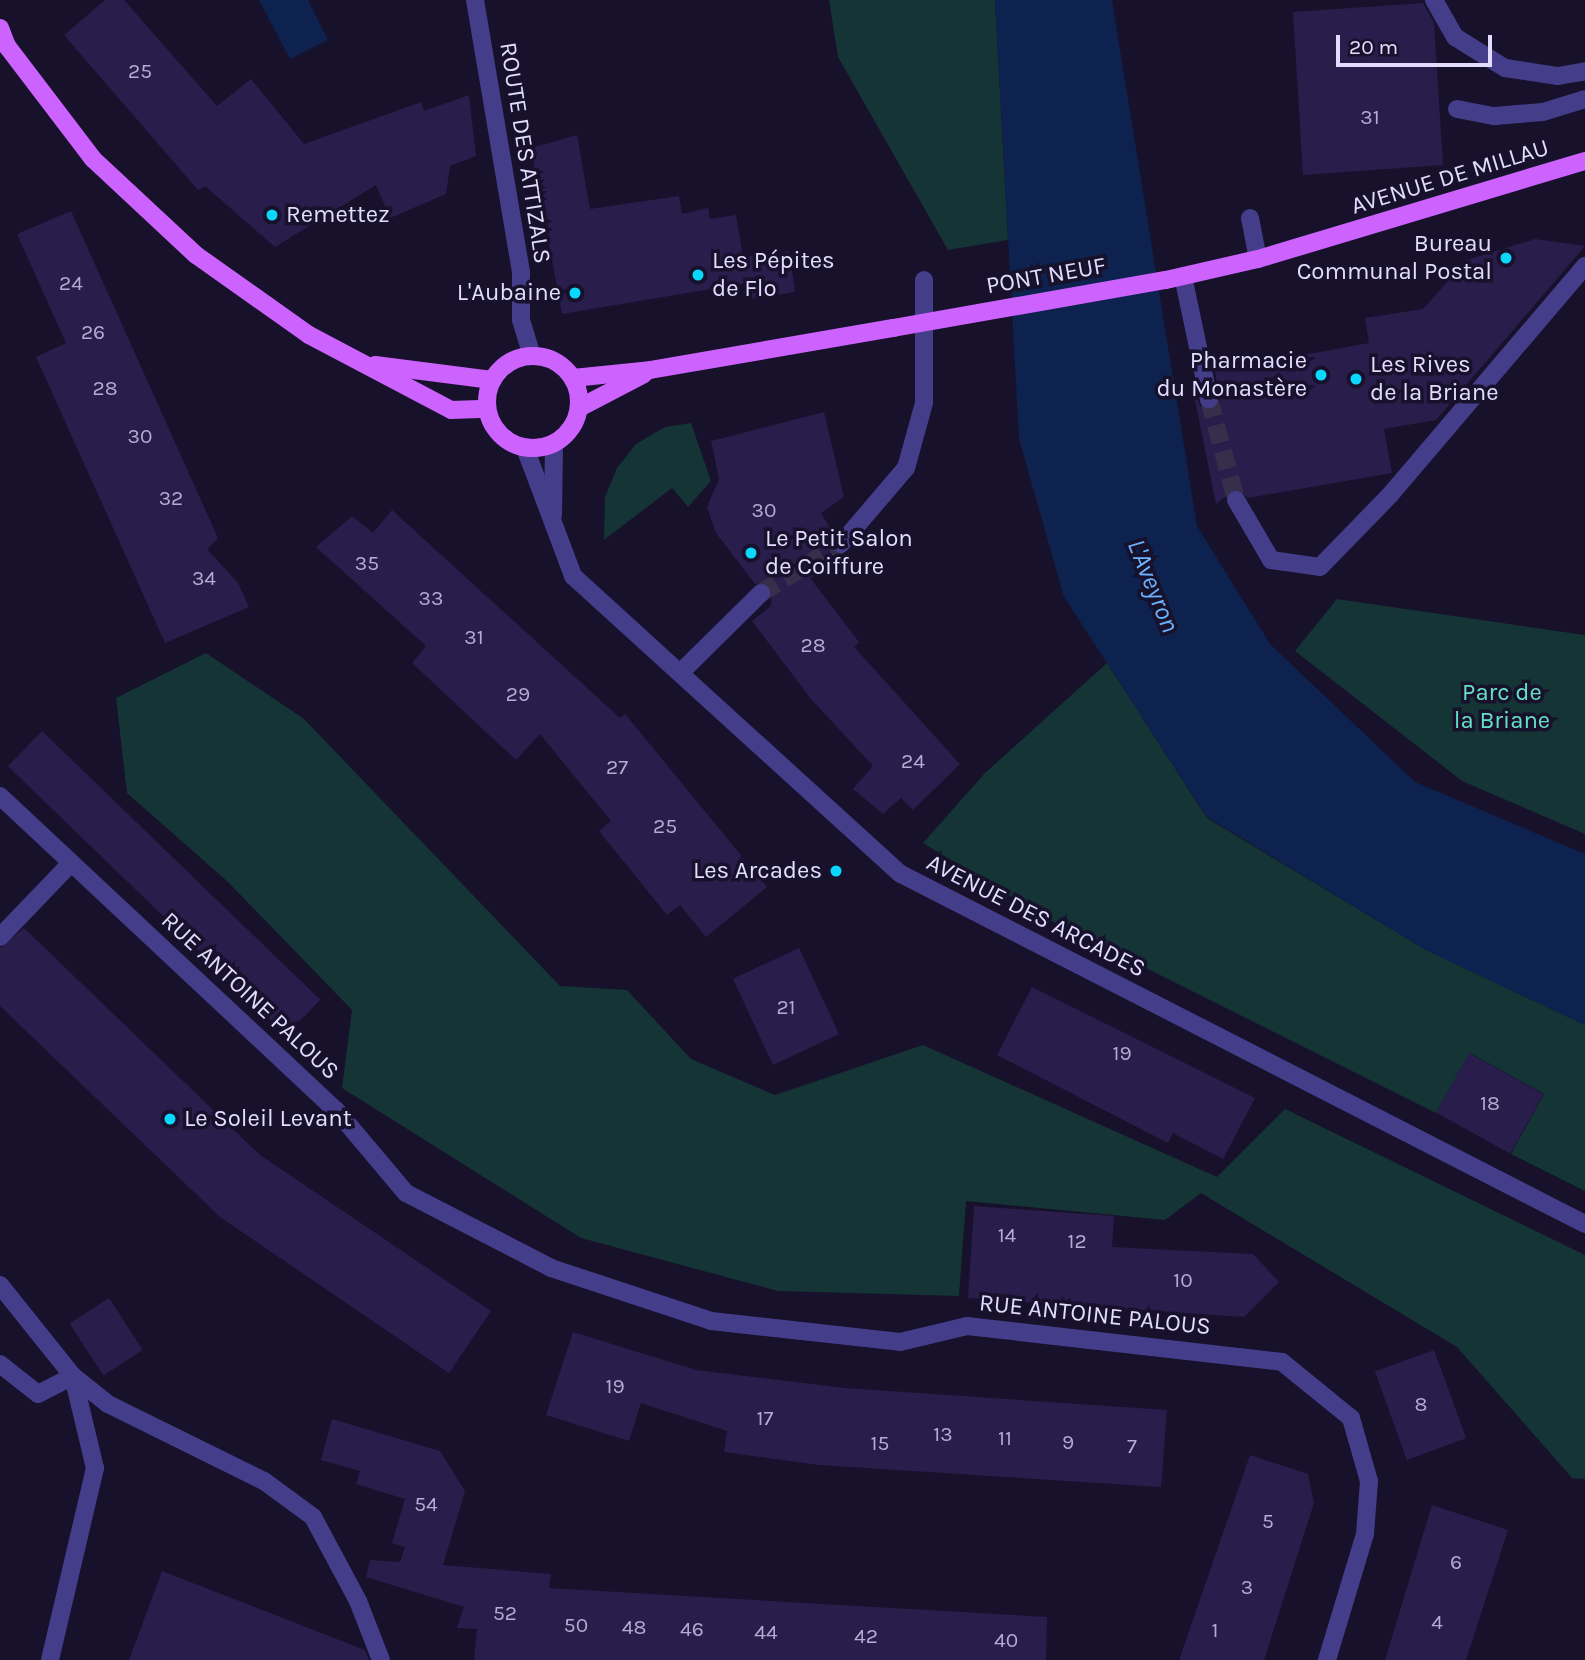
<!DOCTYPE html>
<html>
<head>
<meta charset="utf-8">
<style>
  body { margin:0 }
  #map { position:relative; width:1585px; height:1660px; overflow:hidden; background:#17112b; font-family:Karla,sans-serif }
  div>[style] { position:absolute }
  .green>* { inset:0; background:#143435 }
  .water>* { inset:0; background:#0d224e }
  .building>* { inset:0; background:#291d4c; transform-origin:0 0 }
  .minor-tunnel>* { height:18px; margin-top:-9px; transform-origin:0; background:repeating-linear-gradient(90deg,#352f4b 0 18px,transparent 0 27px) }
  .minor>* { height:18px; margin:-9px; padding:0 9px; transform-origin:9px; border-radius:9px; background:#443d8a }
  .major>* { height:18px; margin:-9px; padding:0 9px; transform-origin:9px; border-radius:9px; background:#cd63fe }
  .major>.ring { margin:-9px; padding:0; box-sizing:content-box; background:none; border:18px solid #cd63fe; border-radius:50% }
  .major-bridge>* { height:18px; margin:-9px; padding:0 9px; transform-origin:9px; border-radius:9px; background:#cd63fe }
  .dots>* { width:19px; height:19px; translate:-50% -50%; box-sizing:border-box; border:4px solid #17112b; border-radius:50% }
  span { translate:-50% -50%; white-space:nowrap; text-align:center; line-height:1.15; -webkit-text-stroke:7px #17112b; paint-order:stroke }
  .number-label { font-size:21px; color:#b4acd2 }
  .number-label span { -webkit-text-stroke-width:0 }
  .street-label { font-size:24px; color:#e2dcff }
  .poi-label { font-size:24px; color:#e2dcff }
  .left { translate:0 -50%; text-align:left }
  .right { translate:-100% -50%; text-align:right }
  .park-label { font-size:24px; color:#66e1c9 }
  .water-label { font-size:26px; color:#6ab1fe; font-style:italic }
  .scale { position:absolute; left:1336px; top:35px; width:156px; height:32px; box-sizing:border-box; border:4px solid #e2dcff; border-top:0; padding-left:9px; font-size:21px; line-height:24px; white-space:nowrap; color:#e2dcff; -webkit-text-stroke:5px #17112b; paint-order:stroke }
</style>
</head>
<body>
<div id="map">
  <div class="green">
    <i style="clip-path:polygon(829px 0,995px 0,1008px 240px,948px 250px,838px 57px)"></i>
    <i style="clip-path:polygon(691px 423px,711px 481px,688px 507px,672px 488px,604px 540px,605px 497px,617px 468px,636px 444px,665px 427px)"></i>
    <i style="clip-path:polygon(1337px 599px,1585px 635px,1585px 834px,1462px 781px,1295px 651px)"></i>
    <i style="clip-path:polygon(206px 653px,304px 719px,560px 986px,627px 990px,691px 1059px,775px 1095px,923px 1045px,1217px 1177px,1285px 1109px,1585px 1255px,1585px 1479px,1572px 1478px,1457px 1347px,1201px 1193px,1165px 1220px,966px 1201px,959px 1296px,778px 1291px,581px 1238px,342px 1088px,352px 1010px,228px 882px,127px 793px,116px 698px)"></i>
    <i style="clip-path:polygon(1107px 663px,1207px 818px,1426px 950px,1585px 1025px,1585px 1191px,1511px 1154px,1544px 1094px,1470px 1053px,1436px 1113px,1044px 917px,923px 843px,985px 773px)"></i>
  </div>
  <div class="water">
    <i style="clip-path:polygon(259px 0,308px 0,328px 40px,290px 59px)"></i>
    <i style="clip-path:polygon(995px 0,1112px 0,1197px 526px,1270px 644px,1415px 782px,1585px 854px,1585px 1025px,1426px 950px,1207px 817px,1064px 597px,1019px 439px)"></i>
  </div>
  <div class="building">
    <i style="clip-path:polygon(105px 0,124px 0,217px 106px,251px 79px,304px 144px,421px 102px,424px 111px,469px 95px,476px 156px,450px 166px,446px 194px,390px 218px,376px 185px,275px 247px,205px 186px,198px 190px,64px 35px)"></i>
    <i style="clip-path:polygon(1423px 3px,1434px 23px,1443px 165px,1303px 175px,1293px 12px)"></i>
    <i style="clip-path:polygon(577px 135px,590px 209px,679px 196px,682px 214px,708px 208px,710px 219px,736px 215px,743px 257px,789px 251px,795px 292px,750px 299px,747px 283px,562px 314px,531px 148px)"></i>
    <i style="clip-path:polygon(71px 211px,218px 538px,207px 549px,238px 583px,249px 607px,165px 643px,36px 357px,66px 343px,17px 234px)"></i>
    <i style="clip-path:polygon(1535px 239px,1585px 246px,1436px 420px,1384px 429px,1392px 473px,1248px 498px,1235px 489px,1216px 504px,1190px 375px,1200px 406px,1212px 410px,1220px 402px,1215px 371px,1369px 343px,1365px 318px,1423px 309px,1467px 260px)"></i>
    <i style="clip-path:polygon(824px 412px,844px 497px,821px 513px,834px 534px,831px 548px,849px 557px,810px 578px,859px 642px,854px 647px,960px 764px,913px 810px,901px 798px,883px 814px,853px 789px,873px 766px,811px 699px,752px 621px,771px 606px,772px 589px,765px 582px,755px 584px,716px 533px,707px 507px,719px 479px,711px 441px)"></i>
    <i style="clip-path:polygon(392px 510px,620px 718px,625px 714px,767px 887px,706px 937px,680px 905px,667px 915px,599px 831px,611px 821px,540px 734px,516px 760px,412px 663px,426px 646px,316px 547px,352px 516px,373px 533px)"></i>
    <i style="left:42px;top:731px;width:387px;height:49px;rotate:44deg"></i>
    <i style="clip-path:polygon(24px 928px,260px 1155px,491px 1311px,449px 1373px,220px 1217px,0 1006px,0 948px)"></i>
    <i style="left:799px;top:948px;width:95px;height:73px;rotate:65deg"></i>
    <i style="clip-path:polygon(1032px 987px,1255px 1098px,1223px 1159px,1173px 1133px,1168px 1143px,997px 1055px)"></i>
    <i style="left:1469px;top:1053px;width:85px;height:68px;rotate:29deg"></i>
    <i style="clip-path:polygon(974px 1206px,1114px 1216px,1112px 1247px,1253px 1254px,1279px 1282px,1244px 1317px,968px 1298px)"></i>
    <i style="left:109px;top:1298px;width:62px;height:47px;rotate:57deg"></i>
    <i style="clip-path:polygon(573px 1332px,696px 1370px,845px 1388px,1167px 1410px,1161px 1487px,819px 1465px,724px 1452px,727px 1431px,641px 1403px,629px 1441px,546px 1415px)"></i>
    <i style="left:1434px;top:1350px;width:94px;height:63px;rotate:70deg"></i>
    <i style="clip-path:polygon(332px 1419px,440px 1451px,465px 1491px,443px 1565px,551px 1574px,549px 1588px,1047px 1617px,1046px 1660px,474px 1660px,477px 1629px,457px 1628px,464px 1607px,366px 1577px,370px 1560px,400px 1562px,405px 1547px,392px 1543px,405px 1499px,356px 1484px,360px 1471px,321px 1460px)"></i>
    <i style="clip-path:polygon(1250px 1455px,1308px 1474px,1314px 1503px,1264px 1660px,1179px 1660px)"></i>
    <i style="clip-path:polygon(1432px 1505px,1508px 1530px,1466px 1660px,1385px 1660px)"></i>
    <i style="clip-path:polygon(162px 1571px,365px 1650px,369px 1660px,129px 1660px)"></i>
  </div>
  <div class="minor-tunnel">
    <i style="left:1209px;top:399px;width:105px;rotate:75deg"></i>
    <i style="left:761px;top:593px;width:94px;rotate:-31.5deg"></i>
  </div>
  <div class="minor">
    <i style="left:475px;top:0;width:276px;rotate:80.4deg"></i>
    <i style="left:521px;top:272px;width:48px;rotate:90deg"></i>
    <i style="left:521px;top:320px;width:37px;rotate:73deg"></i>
    <i style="left:1434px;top:0;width:43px;rotate:60.4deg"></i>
    <i style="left:1455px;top:37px;width:59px;rotate:31.8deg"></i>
    <i style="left:1505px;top:68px;width:54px;rotate:8.6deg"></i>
    <i style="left:1558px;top:76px;width:27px;rotate:-10deg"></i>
    <i style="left:1457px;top:109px;width:38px;rotate:11deg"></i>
    <i style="left:1494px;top:116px;width:49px;rotate:-4.7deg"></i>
    <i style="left:1543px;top:112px;width:44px;rotate:-17.2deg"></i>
    <i style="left:1250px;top:218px;width:42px;rotate:79deg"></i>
    <i style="left:1183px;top:276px;width:126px;rotate:78.1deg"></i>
    <i style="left:525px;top:448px;width:137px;rotate:69.4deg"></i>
    <i style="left:573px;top:576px;width:443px;rotate:42.3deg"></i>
    <i style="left:901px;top:874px;width:768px;rotate:27.1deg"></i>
    <i style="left:1236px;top:500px;width:69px;rotate:59.7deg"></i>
    <i style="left:1271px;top:560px;width:49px;rotate:8.1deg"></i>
    <i style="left:1320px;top:567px;width:100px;rotate:-45.8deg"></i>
    <i style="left:1390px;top:495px;width:301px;rotate:-49.6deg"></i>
    <i style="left:553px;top:515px;width:71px;rotate:-89.2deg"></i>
    <i style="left:841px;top:544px;width:100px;rotate:-49.5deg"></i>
    <i style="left:906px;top:468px;width:67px;rotate:-74.5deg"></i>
    <i style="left:924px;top:403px;width:123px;rotate:-90deg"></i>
    <i style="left:680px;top:673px;width:114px;rotate:-44.6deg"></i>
    <i style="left:0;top:796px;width:460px;rotate:43.1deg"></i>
    <i style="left:336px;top:1110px;width:109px;rotate:49.9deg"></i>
    <i style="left:406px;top:1193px;width:163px;rotate:27.3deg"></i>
    <i style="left:551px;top:1268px;width:169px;rotate:18.3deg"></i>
    <i style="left:711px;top:1321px;width:190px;rotate:6.3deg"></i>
    <i style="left:900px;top:1342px;width:69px;rotate:-13.4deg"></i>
    <i style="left:967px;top:1326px;width:317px;rotate:6.5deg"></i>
    <i style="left:1282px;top:1362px;width:89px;rotate:39.1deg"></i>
    <i style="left:1351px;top:1418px;width:66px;rotate:74.1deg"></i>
    <i style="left:1369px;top:1481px;width:53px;rotate:94.3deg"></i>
    <i style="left:1365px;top:1534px;width:132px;rotate:106.8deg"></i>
    <i style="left:0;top:937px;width:103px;rotate:-46.2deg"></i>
    <i style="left:0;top:1285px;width:117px;rotate:51.3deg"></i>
    <i style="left:73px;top:1376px;width:95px;rotate:76.6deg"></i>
    <i style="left:95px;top:1468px;width:197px;rotate:103.2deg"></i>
    <i style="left:0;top:1364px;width:48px;rotate:38.3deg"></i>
    <i style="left:38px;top:1394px;width:39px;rotate:-27deg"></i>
    <i style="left:73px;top:1376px;width:45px;rotate:38.7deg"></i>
    <i style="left:108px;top:1404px;width:174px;rotate:26.3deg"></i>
    <i style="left:264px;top:1481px;width:61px;rotate:36.3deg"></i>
    <i style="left:313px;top:1517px;width:95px;rotate:61.8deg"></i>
    <i style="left:358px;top:1601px;width:63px;rotate:68.7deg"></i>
  </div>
  <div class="major">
    <i style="left:0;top:28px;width:19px;rotate:69deg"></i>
    <i style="left:7px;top:46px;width:142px;rotate:52.7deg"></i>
    <i style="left:93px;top:159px;width:141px;rotate:43deg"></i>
    <i style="left:196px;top:255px;width:138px;rotate:35.3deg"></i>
    <i style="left:309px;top:335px;width:161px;rotate:27.8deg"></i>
    <i style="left:451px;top:410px;width:36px;rotate:-2deg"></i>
    <i style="left:1166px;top:280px;width:94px;rotate:-12.9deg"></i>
    <i style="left:1258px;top:259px;width:341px;rotate:-16.7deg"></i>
    <i class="ring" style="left:487px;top:356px;width:74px;height:74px"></i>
    <i style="left:375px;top:365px;width:118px;rotate:7.3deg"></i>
    <i style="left:573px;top:378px;width:77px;rotate:-5.9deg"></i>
    <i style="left:650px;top:370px;width:247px;rotate:-9.8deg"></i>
    <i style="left:579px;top:408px;width:73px;rotate:-27.6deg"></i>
  </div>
  <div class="major-bridge">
    <i style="left:893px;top:328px;width:277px;rotate:-10deg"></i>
  </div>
  <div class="dots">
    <i style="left:272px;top:215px;background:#09d7fe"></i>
    <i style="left:1506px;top:258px;background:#09d7fe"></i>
    <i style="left:698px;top:275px;background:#09d7fe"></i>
    <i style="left:575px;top:293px;background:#09d7fe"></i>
    <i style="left:1321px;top:375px;background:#09d7fe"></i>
    <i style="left:1356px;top:379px;background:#09d7fe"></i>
    <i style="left:751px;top:553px;background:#09d7fe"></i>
    <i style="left:836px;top:871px;background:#09d7fe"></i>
    <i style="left:170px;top:1119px;background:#09d7fe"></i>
  </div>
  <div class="number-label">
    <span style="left:140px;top:71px">25</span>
    <span style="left:1370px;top:117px">31</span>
    <span style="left:71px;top:283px">24</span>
    <span style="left:93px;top:332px">26</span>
    <span style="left:105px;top:388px">28</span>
    <span style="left:140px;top:436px">30</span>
    <span style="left:171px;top:498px">32</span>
    <span style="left:764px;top:510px">30</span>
    <span style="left:367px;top:563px">35</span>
    <span style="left:204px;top:578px">34</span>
    <span style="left:431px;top:598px">33</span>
    <span style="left:474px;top:637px">31</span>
    <span style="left:813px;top:645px">28</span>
    <span style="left:518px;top:694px">29</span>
    <span style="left:913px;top:761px">24</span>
    <span style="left:617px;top:767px">27</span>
    <span style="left:665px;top:826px">25</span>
    <span style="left:786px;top:1007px">21</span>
    <span style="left:1122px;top:1053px">19</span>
    <span style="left:1490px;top:1103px">18</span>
    <span style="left:1007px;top:1235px">14</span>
    <span style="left:1077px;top:1241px">12</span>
    <span style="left:1183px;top:1280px">10</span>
    <span style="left:615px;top:1386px">19</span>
    <span style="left:1421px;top:1404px">8</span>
    <span style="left:765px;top:1418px">17</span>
    <span style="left:943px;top:1434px">13</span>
    <span style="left:1005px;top:1438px">11</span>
    <span style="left:1068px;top:1442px">9</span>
    <span style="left:880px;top:1443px">15</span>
    <span style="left:1132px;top:1446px">7</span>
    <span style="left:426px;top:1504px">54</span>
    <span style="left:1268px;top:1521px">5</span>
    <span style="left:1456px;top:1562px">6</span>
    <span style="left:1247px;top:1587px">3</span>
    <span style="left:505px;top:1613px">52</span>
    <span style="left:1437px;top:1622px">4</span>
    <span style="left:576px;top:1625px">50</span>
    <span style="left:634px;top:1627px">48</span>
    <span style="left:692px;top:1629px">46</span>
    <span style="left:1215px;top:1630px">1</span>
    <span style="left:766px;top:1632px">44</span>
    <span style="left:866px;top:1636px">42</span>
    <span style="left:1006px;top:1640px">40</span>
  </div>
  <div class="street-label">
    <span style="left:525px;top:153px;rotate:81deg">ROUTE DES ATTIZALS</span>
    <span style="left:1450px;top:177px;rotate:-17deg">AVENUE DE MILLAU</span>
    <span style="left:1046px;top:276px;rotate:-10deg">PONT NEUF</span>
    <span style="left:1036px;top:916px;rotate:27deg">AVENUE DES ARCADES</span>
    <span style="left:250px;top:996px;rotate:43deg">RUE ANTOINE PALOUS</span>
    <span style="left:1095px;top:1315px;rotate:6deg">RUE ANTOINE PALOUS</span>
  </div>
  <div class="poi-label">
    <span class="left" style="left:286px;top:215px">Remettez</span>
    <span class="right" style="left:1492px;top:258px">Bureau<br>Communal Postal</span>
    <span class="left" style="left:712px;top:275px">Les Pépites<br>de Flo</span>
    <span class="right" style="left:561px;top:293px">L'Aubaine</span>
    <span class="right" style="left:1307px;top:375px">Pharmacie<br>du Monastère</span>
    <span class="left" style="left:1370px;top:379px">Les Rives<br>de la Briane</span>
    <span class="left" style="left:765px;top:553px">Le Petit Salon<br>de Coiffure</span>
    <span class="right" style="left:822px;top:871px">Les Arcades</span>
    <span class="left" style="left:184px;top:1119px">Le Soleil Levant</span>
  </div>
  <div class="park-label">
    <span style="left:1502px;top:707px">Parc de<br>la Briane</span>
  </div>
  <div class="water-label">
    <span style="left:1153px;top:586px;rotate:68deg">L'Aveyron</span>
  </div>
  <div class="scale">20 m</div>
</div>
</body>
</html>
